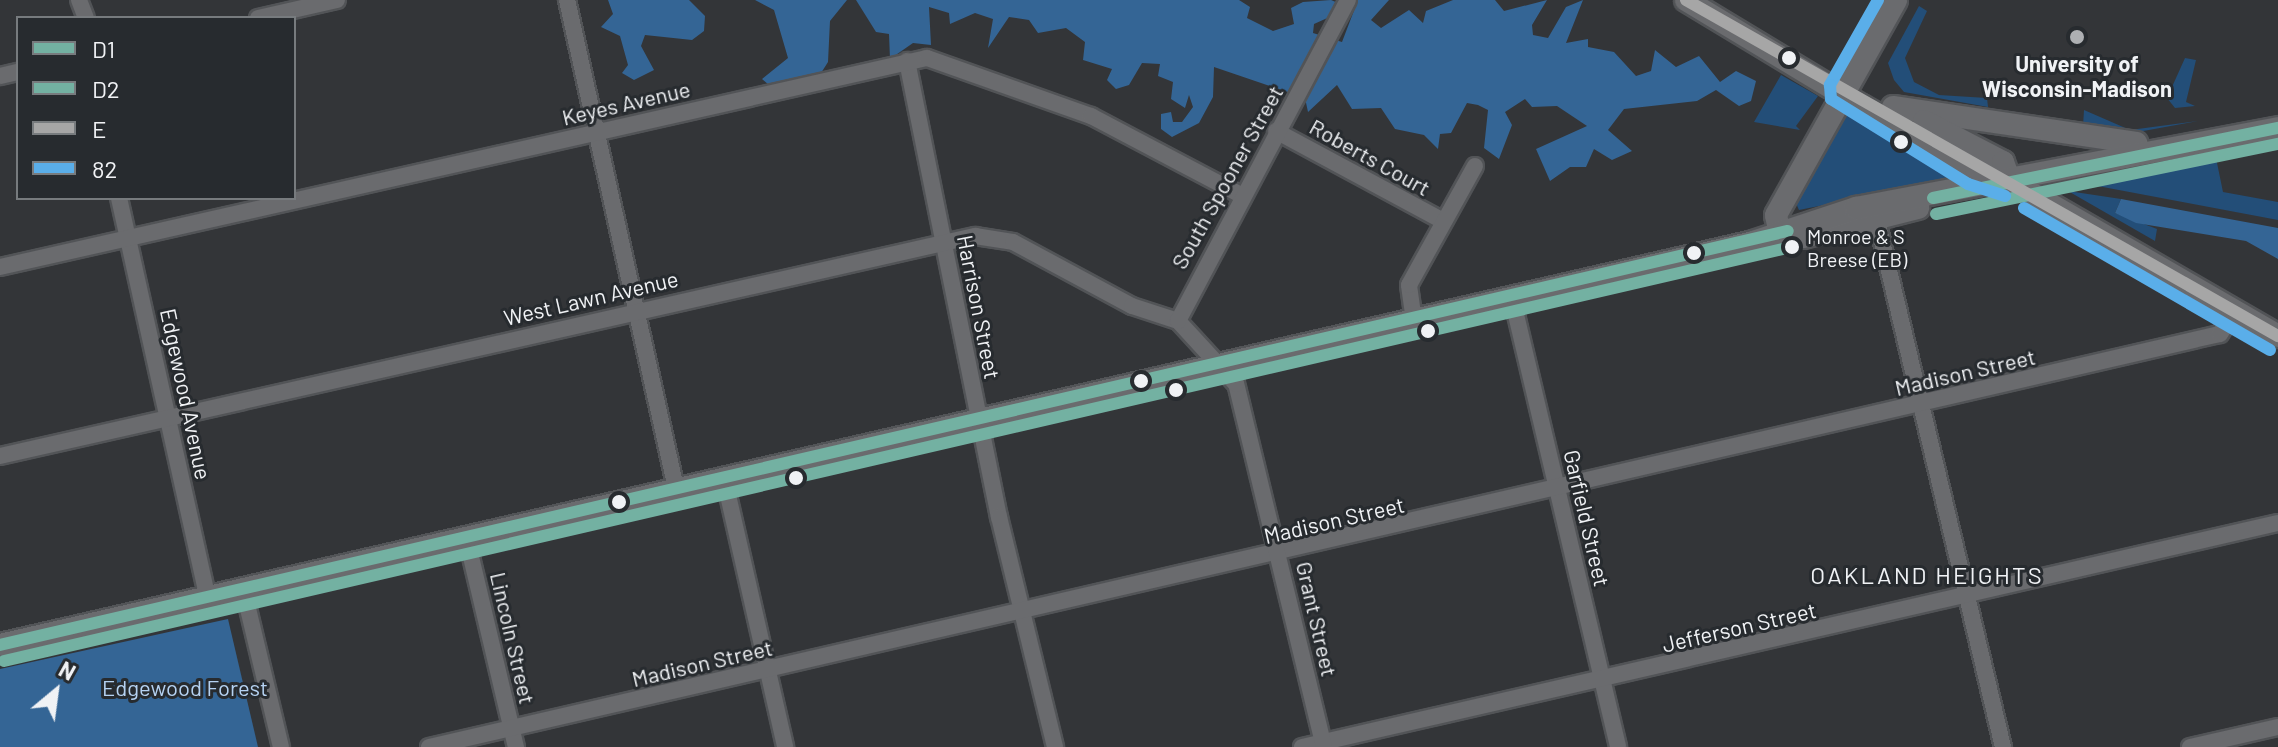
<!DOCTYPE html>
<html>
<head>
<meta charset="utf-8">
<style>
  body { margin:0 }
  #map { position:relative; width:2278px; height:747px; overflow:hidden; background:#333538; font-family:Barlow,sans-serif }
  div>[style] { position:absolute }
  .green>* { inset:0; background:#234e78 }
  .forest>* { inset:0; background:#346595 }
  .roads { filter:drop-shadow(2px 0 #525457) drop-shadow(-2px 0 #525457) drop-shadow(0 2px #525457) drop-shadow(0 -2px #525457) }
  .street>* { height:16px; margin:-8px; padding:0 8px; transform-origin:8px; border-radius:8px; background:#6a6b6e }
  .secondary>* { height:22px; margin:-11px; padding:0 11px; transform-origin:11px; border-radius:11px; background:#6a6b6e }
  .bus-1>* { height:12px; margin:-6px; padding:0 6px; transform-origin:6px; border-radius:6px; background:#73b1a2 }
  .bus-2>* { height:12px; margin:-6px; padding:0 6px; transform-origin:6px; border-radius:6px; background:#73b1a2 }
  .bus-3>* { height:12px; margin:-6px; padding:0 6px; transform-origin:6px; border-radius:6px; background:#a6a6a6 }
  .bus-4>* { height:12px; margin:-6px; padding:0 6px; transform-origin:6px; border-radius:6px; background:#5aaee9 }
  .dots>* { width:22px; height:22px; translate:-50% -50%; box-sizing:border-box; border:4px solid #272b2f; border-radius:50% }
  span { translate:-50% -50%; white-space:nowrap; text-align:center; line-height:1.15; -webkit-text-stroke:6px #272b2f; paint-order:stroke }
  .bus-label { font-size:20px; color:#f0f2f5 }
  .left { translate:0 -50%; text-align:left }
  .poi-label { font-size:22px; color:#f0f2f5; font-weight:700 }
  .street-label { font-size:22px; color:#f0f2f5 }
  .park-label { font-size:22px; color:#b5d2f2 }
  .neighbourhood-label { font-size:24px; color:#f0f2f5; letter-spacing:2px }
  .legend { position:absolute; left:16px; top:16px; width:280px; height:184px; box-sizing:border-box; background:#272b2f; border:2px solid #777b7e; margin:0; padding:10px 14px; list-style:none; font-size:24px; color:#f0f2f5 }
  .legend li { display:flex; align-items:center; gap:16px; height:40px }
  .legend b { width:40px; border:2px solid #777b7e }
  .north { position:absolute; left:16px; top:651px; width:80px; height:80px; -webkit-text-stroke:6px #272b2f; paint-order:stroke; rotate:29deg; font-size:22px; font-weight:700; line-height:32px; text-align:center; color:#f0f2f5 }
  .north::after { content:''; display:block; margin:auto; width:28px; height:36px; background:#f0f2f5; clip-path:polygon(50% 0,100% 100%,50% 72%,0 100%) }
</style>
</head>
<body>
<div id="map">
  <div class="green">
    <i style="clip-path:polygon(1919px 6px,1927px 11px,1905px 58px,1914px 82px,1939px 95px,1987px 98px,1988px 107px,1904px 92px,1894px 80px,1888px 63px)"></i>
    <i style="clip-path:polygon(2185px 58px,2196px 60px,2186px 102px,2195px 106px,2175px 108px,2167px 98px)"></i>
    <i style="clip-path:polygon(1781px 75px,1818px 96px,1796px 126px,1800px 130px,1754px 122px)"></i>
    <i style="clip-path:polygon(1848px 110px,1922px 149px,1964px 177px,1799px 210px,1796px 203px)"></i>
    <i style="clip-path:polygon(2084px 110px,2130px 130px,2198px 121px,2127px 134px,2083px 126px)"></i>
    <i style="clip-path:polygon(2216px 158px,2223px 192px,2278px 202px,2278px 220px,2087px 184px)"></i>
    <i style="clip-path:polygon(2068px 191px,2121px 199px,2115px 213px,2157px 229px,2155px 241px)"></i>
  </div>
  <div class="forest">
    <i style="clip-path:polygon(608px 0,689px 0,705px 16px,704px 31px,692px 40px,645px 35px,641px 46px,654px 70px,634px 80px,622px 73px,628px 65px,620px 36px,601px 27px,613px 14px)"></i>
    <i style="clip-path:polygon(755px 0,847px 0,830px 21px,828px 62px,816px 81px,769px 85px,762px 79px,788px 58px,774px 10px)"></i>
    <i style="clip-path:polygon(856px 0,1239px 0,1250px 7px,1247px 18px,1273px 31px,1294px 24px,1291px 8px,1303px 2px,1331px 0,1338px 3px,1334px 15px,1314px 24px,1313px 33px,1342px 42px,1358px 0,1389px 0,1371px 20px,1381px 28px,1409px 10px,1423px 23px,1426px 11px,1453px 0,1495px 0,1504px 11px,1547px 0,1532px 25px,1533px 35px,1548px 38px,1566px 7px,1583px 0,1566px 43px,1588px 39px,1588px 47px,1614px 52px,1636px 76px,1651px 71px,1655px 50px,1676px 67px,1699px 56px,1720px 82px,1736px 71px,1756px 81px,1751px 101px,1739px 106px,1716px 90px,1697px 101px,1624px 109px,1608px 130px,1632px 151px,1612px 160px,1594px 149px,1586px 167px,1570px 167px,1550px 181px,1536px 149px,1587px 126px,1557px 106px,1532px 107px,1525px 99px,1505px 112px,1512px 125px,1499px 159px,1484px 148px,1488px 110px,1478px 105px,1467px 103px,1451px 133px,1440px 134px,1438px 149px,1424px 135px,1395px 129px,1381px 108px,1352px 109px,1337px 85px,1308px 112px,1305px 98px,1214px 67px,1213px 97px,1199px 123px,1172px 137px,1161px 129px,1161px 114px,1171px 112px,1173px 122px,1182px 122px,1193px 107px,1189px 95px,1185px 108px,1171px 99px,1173px 82px,1158px 76px,1160px 64px,1142px 63px,1129px 85px,1116px 89px,1107px 80px,1112px 69px,1083px 60px,1085px 42px,1066px 28px,1038px 33px,1029px 20px,1009px 17px,988px 48px,993px 19px,975px 13px,950px 24px,949px 13px,929px 7px,931px 45px,913px 43px,890px 59px,889px 34px,876px 32px)"></i>
    <i style="clip-path:polygon(2121px 199px,2278px 228px,2278px 259px,2246px 241px,2136px 223px,2115px 213px)"></i>
    <i style="clip-path:polygon(228px 619px,258px 747px,0 747px,0 669px)"></i>
  </div>
  <div class="roads">
    <div class="street">
      <i style="left:79px;top:0;width:19px;rotate:69deg"></i>
      <i style="left:567px;top:0;width:505px;rotate:77.42deg"></i>
      <i style="left:258px;top:18px;width:81px;rotate:-12.8deg"></i>
      <i style="left:907px;top:61px;width:465px;rotate:78.6deg"></i>
      <i style="left:999px;top:517px;width:237px;rotate:76.3deg"></i>
      <i style="left:0;top:76px;width:18px;rotate:-13deg"></i>
      <i style="left:1276px;top:131px;width:190px;rotate:28.3deg"></i>
      <i style="left:119px;top:198px;width:411px;rotate:77.5deg"></i>
      <i style="left:1874px;top:208px;width:554px;rotate:76.54deg"></i>
      <i style="left:0;top:267px;width:950px;rotate:-12.71deg"></i>
      <i style="left:927px;top:58px;width:174px;rotate:19.5deg"></i>
      <i style="left:1091px;top:116px;width:170px;rotate:27.8deg"></i>
      <i style="left:1512px;top:298px;width:461px;rotate:76.7deg"></i>
      <i style="left:1414px;top:321px;width:36px;rotate:-98deg"></i>
      <i style="left:1409px;top:285px;width:136px;rotate:-61deg"></i>
      <i style="left:0;top:456px;width:1000px;rotate:-12.72deg"></i>
      <i style="left:975px;top:236px;width:38px;rotate:9deg"></i>
      <i style="left:1013px;top:242px;width:135px;rotate:28.3deg"></i>
      <i style="left:1132px;top:306px;width:48px;rotate:18.1deg"></i>
      <i style="left:725px;top:482px;width:272px;rotate:77.2deg"></i>
      <i style="left:467px;top:540px;width:213px;rotate:76.7deg"></i>
      <i style="left:244px;top:592px;width:159px;rotate:76.6deg"></i>
      <i style="left:429px;top:747px;width:1838px;rotate:-12.99deg"></i>
      <i style="left:2220px;top:334px;width:27px;rotate:-57deg"></i>
      <i style="left:1302px;top:747px;width:1001px;rotate:-12.93deg"></i>
      <i style="left:1324px;top:747px;width:374px;rotate:-103.6deg"></i>
      <i style="left:1236px;top:384px;width:86px;rotate:-132.6deg"></i>
      <i style="left:1178px;top:321px;width:363px;rotate:-62.1deg"></i>
      <i style="left:2190px;top:747px;width:90px;rotate:-12.8deg"></i>
    </div>
    <div class="secondary">
      <i style="left:1686px;top:0;width:205px;rotate:31.1deg"></i>
      <i style="left:1862px;top:106px;width:131px;rotate:29.3deg"></i>
      <i style="left:1976px;top:170px;width:36px;rotate:18deg"></i>
      <i style="left:2010px;top:181px;width:310px;rotate:30deg"></i>
      <i style="left:1893px;top:107px;width:246px;rotate:8.4deg"></i>
      <i style="left:1924px;top:121px;width:89px;rotate:27.4deg"></i>
      <i style="left:2003px;top:162px;width:20px;rotate:70deg"></i>
      <i style="left:1788px;top:231px;width:16px;rotate:22deg"></i>
      <i style="left:1803px;top:237px;width:119px;rotate:-14.2deg"></i>
      <i style="left:1780px;top:233px;width:18px;rotate:-103deg"></i>
      <i style="left:1776px;top:215px;width:246px;rotate:-60.8deg"></i>
      <i style="left:0;top:645px;width:1796px;rotate:-12.94deg"></i>
      <i style="left:1750px;top:243px;width:112px;rotate:-18.3deg"></i>
      <i style="left:1856px;top:208px;width:430px;rotate:-10.7deg"></i>
    </div>
  </div>
  <div class="bus-1">
    <i style="left:1933px;top:198px;width:352px;rotate:-11.5deg"></i>
    <i style="left:0;top:645px;width:1835px;rotate:-13.04deg"></i>
  </div>
  <div class="bus-2">
    <i style="left:1936px;top:214px;width:349px;rotate:-11.6deg"></i>
    <i style="left:4px;top:661px;width:1835px;rotate:-13.04deg"></i>
  </div>
  <div class="bus-3">
    <i style="left:1686px;top:0;width:681px;rotate:29.58deg"></i>
  </div>
  <div class="bus-4">
    <i style="left:1878px;top:0;width:98px;rotate:119.5deg"></i>
    <i style="left:1830px;top:85px;width:14px;rotate:86deg"></i>
    <i style="left:1831px;top:99px;width:161px;rotate:31.8deg"></i>
    <i style="left:1968px;top:184px;width:39px;rotate:18deg"></i>
    <i style="left:2024px;top:208px;width:284px;rotate:30deg"></i>
  </div>
  <div class="dots">
    <i style="left:2077px;top:37px;background:#aeb0b3"></i>
    <i style="left:1789px;top:58px;background:#f0f2f5"></i>
    <i style="left:1901px;top:142px;background:#f0f2f5"></i>
    <i style="left:1792px;top:247px;background:#f0f2f5"></i>
    <i style="left:1694px;top:253px;background:#f0f2f5"></i>
    <i style="left:1428px;top:331px;background:#f0f2f5"></i>
    <i style="left:1141px;top:381px;background:#f0f2f5"></i>
    <i style="left:1176px;top:390px;background:#f0f2f5"></i>
    <i style="left:796px;top:478px;background:#f0f2f5"></i>
    <i style="left:619px;top:502px;background:#f0f2f5"></i>
  </div>
  <div class="bus-label">
    <span class="left" style="left:1807px;top:248px">Monroe &amp; S<br>Breese (EB)</span>
  </div>
  <div class="poi-label">
    <span style="left:2077px;top:76px">University of<br>Wisconsin-Madison</span>
  </div>
  <div class="street-label">
    <span style="left:626px;top:103px;rotate:-13deg">Keyes Avenue</span>
    <span style="left:1370px;top:157px;rotate:29deg">Roberts Court</span>
    <span style="left:1227px;top:177px;rotate:-61deg">South Spooner Street</span>
    <span style="left:591px;top:298px;rotate:-13deg">West Lawn Avenue</span>
    <span style="left:979px;top:307px;rotate:79deg">Harrison Street</span>
    <span style="left:1965px;top:372px;rotate:-13deg">Madison Street</span>
    <span style="left:186px;top:394px;rotate:78deg">Edgewood Avenue</span>
    <span style="left:1587px;top:518px;rotate:77deg">Garfield Street</span>
    <span style="left:1334px;top:520px;rotate:-13deg">Madison Street</span>
    <span style="left:1317px;top:619px;rotate:77deg">Grant Street</span>
    <span style="left:1739px;top:627px;rotate:-13deg">Jefferson Street</span>
    <span style="left:513px;top:638px;rotate:77deg">Lincoln Street</span>
    <span style="left:702px;top:663px;rotate:-13deg">Madison Street</span>
  </div>
  <div class="park-label">
    <span style="left:185px;top:688px">Edgewood Forest</span>
  </div>
  <div class="neighbourhood-label">
    <span style="left:1927px;top:575px">OAKLAND HEIGHTS</span>
  </div>
  <ul class="legend">
  <li><b style="height:10px;background:#73b1a2"></b>D1</li>
  <li><b style="height:10px;background:#73b1a2"></b>D2</li>
  <li><b style="height:10px;background:#a6a6a6"></b>E</li>
  <li><b style="height:10px;background:#5aaee9"></b>82</li>
  </ul>
  <div class="north">N</div>
</div>
</body>
</html>
